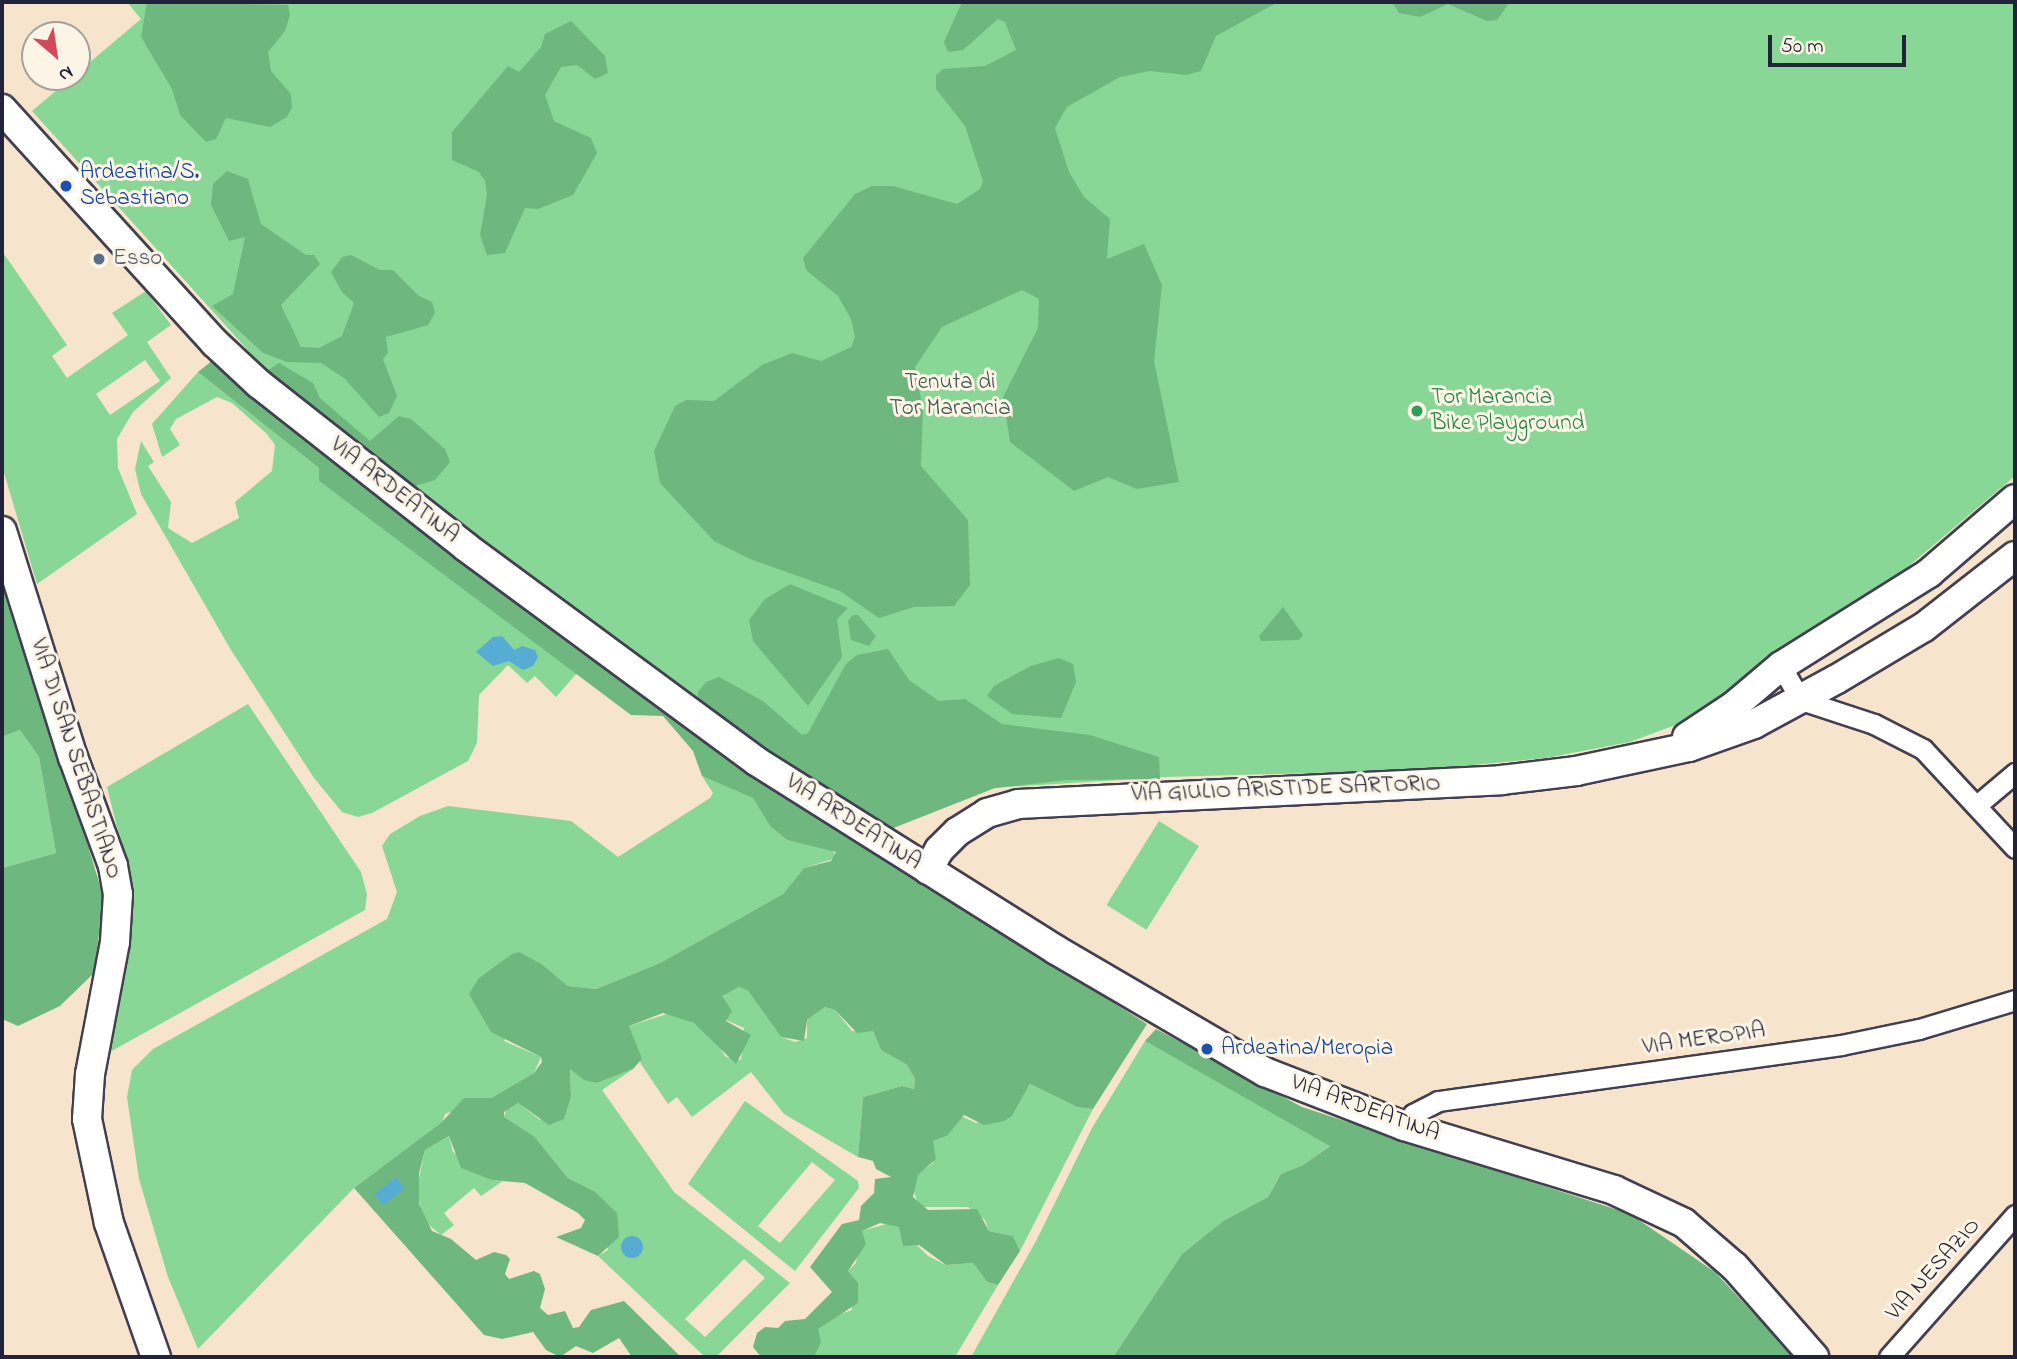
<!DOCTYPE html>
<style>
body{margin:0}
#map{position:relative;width:2017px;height:1359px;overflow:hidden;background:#f7e4cc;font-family:"Indie Flower",sans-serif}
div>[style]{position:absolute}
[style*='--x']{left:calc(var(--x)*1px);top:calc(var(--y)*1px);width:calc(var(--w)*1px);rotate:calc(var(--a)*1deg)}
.green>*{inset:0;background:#88d796;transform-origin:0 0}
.forest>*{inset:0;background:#6eb87f}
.water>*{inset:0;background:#56acd3;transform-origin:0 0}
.round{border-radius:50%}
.roads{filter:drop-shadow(2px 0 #423f51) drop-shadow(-2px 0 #423f51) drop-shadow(0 2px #423f51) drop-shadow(0 -2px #423f51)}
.street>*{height:19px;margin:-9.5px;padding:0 9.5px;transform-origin:9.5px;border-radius:9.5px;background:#fff}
.secondary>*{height:28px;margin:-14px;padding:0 14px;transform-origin:14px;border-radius:14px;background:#fff}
.dots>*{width:19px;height:19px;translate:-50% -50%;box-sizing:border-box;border:4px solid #fcf5e5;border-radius:50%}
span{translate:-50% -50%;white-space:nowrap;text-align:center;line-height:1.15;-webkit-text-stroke:6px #fcf5e5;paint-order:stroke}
.transit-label{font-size:23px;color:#164399}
.left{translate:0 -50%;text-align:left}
.service-label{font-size:23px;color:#4e5e75}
.park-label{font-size:23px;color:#415856}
.leisure-label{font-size:23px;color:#27864d}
.street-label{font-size:23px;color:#22223b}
.frame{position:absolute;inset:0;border:4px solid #22223b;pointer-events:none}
.north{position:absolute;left:21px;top:21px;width:70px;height:70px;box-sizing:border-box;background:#fcf5e5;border:2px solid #a5a1a1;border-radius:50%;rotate:151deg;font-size:19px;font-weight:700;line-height:28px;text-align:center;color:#22223b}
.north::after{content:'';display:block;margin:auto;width:24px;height:32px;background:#d1495b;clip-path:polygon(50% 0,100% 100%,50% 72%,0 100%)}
.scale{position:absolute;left:1768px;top:35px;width:138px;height:32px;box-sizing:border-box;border:4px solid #22223b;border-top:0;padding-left:9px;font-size:21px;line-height:24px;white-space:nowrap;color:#22223b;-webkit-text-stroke:5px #fcf5e5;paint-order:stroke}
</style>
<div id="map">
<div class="green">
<div style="clip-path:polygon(127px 2px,2015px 2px,2015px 476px,1896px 577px,1781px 647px,1726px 697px,1678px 724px,1630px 742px,1546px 758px,1421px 770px,1166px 777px,992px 788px,788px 768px,427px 502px,301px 403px,262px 366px,32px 111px,141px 19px)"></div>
<div style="clip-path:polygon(evenodd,4px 254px,67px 345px,52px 356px,67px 378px,128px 335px,112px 313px,146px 291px,171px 325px,147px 342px,171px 378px,133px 412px,117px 439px,118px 468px,137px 514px,37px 584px,2px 466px,4px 254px,145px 360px,160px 381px,110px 415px,96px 394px,145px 360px)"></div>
<div style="clip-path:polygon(198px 372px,319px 468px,319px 481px,578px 672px,556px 697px,535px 676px,527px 683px,508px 665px,479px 695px,477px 743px,468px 761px,372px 813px,358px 817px,342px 812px,314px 778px,231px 650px,141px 494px,135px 469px,141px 441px,154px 462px,148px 466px,171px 502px,168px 528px,192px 543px,239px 518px,235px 502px,272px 471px,275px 445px,267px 434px,232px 403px,217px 397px,176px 419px,170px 429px,180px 445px,162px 457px,152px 424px)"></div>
<div style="clip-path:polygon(248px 704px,361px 872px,367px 894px,365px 910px,110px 1052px,134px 896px,107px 787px)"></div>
<div style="clip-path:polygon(20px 730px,39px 757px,56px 853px,2px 868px,2px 737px)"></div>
<div style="clip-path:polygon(702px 776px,754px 798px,770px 826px,787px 840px,833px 850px,836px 858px,804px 868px,783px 894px,660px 963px,596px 989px,568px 986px,543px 965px,504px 1041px,541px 1057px,534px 1073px,491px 1098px,445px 1114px,442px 1123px,354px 1188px,198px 1349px,168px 1277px,139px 1179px,127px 1097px,132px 1070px,153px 1049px,387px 919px,397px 892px,382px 846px,390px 834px,420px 816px,448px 806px,571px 821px,618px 857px,710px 798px,713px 793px)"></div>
<div style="left:1159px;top:821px;width:47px;height:99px;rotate:32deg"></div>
<div style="clip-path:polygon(739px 987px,748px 991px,781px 1037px,795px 1042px,807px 1038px,807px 1020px,825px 1007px,835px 1010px,852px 1031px,873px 1031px,881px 1050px,907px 1065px,915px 1079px,914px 1089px,902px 1086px,863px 1097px,858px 1157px,784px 1114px,751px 1072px,692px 1117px,677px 1097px,668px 1104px,641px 1064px,629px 1026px,670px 1013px,694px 1023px,714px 1039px,726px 1057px,741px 1060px,744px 1028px,726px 1020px,722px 995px)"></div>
<div style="clip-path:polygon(1145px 1041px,1331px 1145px,1303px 1165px,1281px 1174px,1268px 1197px,1223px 1221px,1182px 1254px,1113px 1357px,971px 1357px,1036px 1241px,1092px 1128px)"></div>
<div style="clip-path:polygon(evenodd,570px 1069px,597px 1083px,633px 1069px,602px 1090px,674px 1192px,790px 1283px,716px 1357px,703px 1355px,598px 1256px,608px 1250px,594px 1191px,568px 1178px,534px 1136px,504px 1117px,506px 1110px,518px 1103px,540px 1120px,571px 1096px,570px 1069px,744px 1259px,765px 1278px,705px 1337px,685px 1319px,744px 1259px)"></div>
<div style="clip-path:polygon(1030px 1084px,1077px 1107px,1093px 1109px,1020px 1251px,1013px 1236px,989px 1231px,985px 1220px,968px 1207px,919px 1207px,912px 1186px,918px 1174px,933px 1163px,933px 1141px,947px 1136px,961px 1116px,976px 1123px,1012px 1116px)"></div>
<div style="clip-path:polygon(evenodd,745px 1101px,858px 1181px,859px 1188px,795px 1271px,688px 1184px,745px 1101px,812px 1162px,835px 1180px,780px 1243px,758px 1226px,812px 1162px)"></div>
<div style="clip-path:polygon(449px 1136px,453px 1152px,492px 1180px,503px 1181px,481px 1196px,474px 1188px,444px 1213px,454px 1225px,441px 1235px,422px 1219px,417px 1187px,425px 1150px)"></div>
<div style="clip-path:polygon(894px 1222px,928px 1256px,946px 1265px,973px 1263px,987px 1282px,998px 1285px,955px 1357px,814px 1357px,818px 1329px,832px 1317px,852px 1310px,848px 1271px,856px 1263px,861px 1231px)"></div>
</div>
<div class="forest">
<div style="clip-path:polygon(147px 2px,288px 5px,290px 15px,285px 31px,268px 52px,271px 71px,291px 94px,292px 107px,287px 117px,270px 127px,226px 118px,216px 139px,206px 142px,180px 115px,172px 89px,141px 37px)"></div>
<div style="clip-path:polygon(962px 2px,1278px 2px,1216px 36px,1201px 71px,1186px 75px,1150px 71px,1120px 77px,1067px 107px,1055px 128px,1069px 172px,1084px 197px,1110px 219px,1107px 259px,1144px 244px,1162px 285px,1154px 361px,1179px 482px,1137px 489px,1108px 477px,1074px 491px,1010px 442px,1003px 397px,1038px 328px,1039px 299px,1022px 290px,942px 327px,915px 367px,923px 410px,921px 466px,968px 520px,970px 585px,954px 606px,914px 607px,879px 618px,840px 591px,750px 559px,714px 541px,660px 483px,654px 451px,675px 406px,686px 400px,714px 401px,762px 365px,792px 353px,821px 361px,851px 347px,855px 337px,851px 319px,838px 296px,806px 270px,803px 258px,855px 194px,872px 186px,893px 186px,957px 204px,980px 189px,983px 181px,965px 126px,936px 89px,936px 75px,943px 69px,985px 66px,1016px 50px,1005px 22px,998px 19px,963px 50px,948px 52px,944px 42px)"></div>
<div style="clip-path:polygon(1392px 2px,1510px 2px,1497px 20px,1487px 21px,1448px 4px,1420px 17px,1399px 13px)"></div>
<div style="clip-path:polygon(571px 21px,605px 56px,608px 73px,595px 79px,577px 65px,561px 67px,545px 95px,554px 121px,591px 138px,597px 153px,573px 195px,538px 209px,525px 208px,505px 253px,487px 255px,480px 235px,487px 195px,485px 181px,479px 172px,452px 160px,452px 132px,508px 66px,519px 72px,541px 47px,545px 34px)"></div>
<div style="clip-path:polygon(227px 171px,248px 179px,261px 224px,306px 255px,314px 255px,320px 264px,281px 305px,301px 347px,319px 348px,342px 336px,354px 303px,342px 292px,331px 272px,342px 257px,351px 255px,380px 270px,393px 270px,419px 296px,432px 302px,435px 313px,428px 325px,386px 337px,388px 353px,383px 359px,397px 396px,389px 413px,379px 417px,344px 378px,321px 363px,287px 362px,263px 353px,212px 306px,233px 294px,245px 237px,229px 241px,211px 205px,213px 184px)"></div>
<div style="clip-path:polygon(213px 360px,864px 844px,1147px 1024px,1093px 1109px,1077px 1107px,1030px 1084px,1012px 1116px,1004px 1121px,984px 1125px,964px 1115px,947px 1136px,933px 1141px,936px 1159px,918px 1175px,913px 1197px,928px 1210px,977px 1209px,989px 1231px,1013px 1236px,1020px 1251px,998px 1285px,987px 1282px,973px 1263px,946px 1265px,919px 1245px,903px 1246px,899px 1227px,880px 1223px,862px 1231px,866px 1244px,848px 1271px,858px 1283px,858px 1303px,818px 1329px,821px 1342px,814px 1357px,761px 1357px,753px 1347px,757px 1333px,765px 1327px,778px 1328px,785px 1321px,805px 1319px,832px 1292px,810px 1267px,842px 1224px,859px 1220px,861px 1206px,874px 1193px,875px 1179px,891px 1177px,876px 1169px,873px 1161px,858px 1157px,863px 1097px,902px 1086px,914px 1089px,915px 1079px,907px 1065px,881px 1050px,873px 1031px,857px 1033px,835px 1010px,825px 1007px,807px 1020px,804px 1041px,781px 1037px,748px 991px,739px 987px,722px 996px,732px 1011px,726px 1021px,751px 1035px,736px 1064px,694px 1023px,663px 1013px,629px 1026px,642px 1059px,633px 1069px,597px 1083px,584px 1080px,570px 1069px,571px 1096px,564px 1119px,549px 1125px,518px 1103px,504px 1112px,504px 1117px,534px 1136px,568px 1178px,594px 1191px,617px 1213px,619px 1237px,598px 1256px,556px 1237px,581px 1228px,585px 1220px,578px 1213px,525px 1183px,492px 1180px,461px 1168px,449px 1136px,425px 1150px,419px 1173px,419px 1204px,432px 1231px,451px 1239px,476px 1260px,494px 1252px,506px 1255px,510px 1259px,505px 1274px,509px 1279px,534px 1271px,540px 1274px,545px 1289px,540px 1308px,548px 1315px,565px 1311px,573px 1328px,579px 1327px,591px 1310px,624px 1301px,681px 1357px,632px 1357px,619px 1338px,593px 1353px,576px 1346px,560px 1357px,546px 1350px,533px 1332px,502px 1339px,484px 1335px,354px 1188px,441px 1123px,464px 1098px,491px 1098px,534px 1073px,542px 1062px,541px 1057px,491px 1032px,469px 994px,479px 978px,512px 954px,519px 952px,543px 965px,568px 986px,596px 989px,660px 963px,783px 894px,804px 868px,831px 861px,836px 852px,787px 840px,770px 826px,753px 798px,702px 776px,693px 751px,663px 716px,631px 715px,319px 481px,319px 468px,198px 372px)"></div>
<div style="clip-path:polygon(279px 363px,313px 383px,320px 398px,370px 441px,399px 416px,411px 419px,445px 449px,450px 462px,435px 480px,412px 487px,267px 371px)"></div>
<div style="clip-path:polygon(2px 555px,103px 896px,95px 972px,60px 1006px,18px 1026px,2px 1019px,2px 868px,56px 853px,39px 757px,20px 730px,2px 737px)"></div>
<div style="clip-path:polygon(790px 584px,848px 608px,837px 619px,842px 657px,808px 706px,753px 641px,749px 620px,765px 599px)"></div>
<div style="clip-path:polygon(1283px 607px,1303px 635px,1299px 640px,1261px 641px,1259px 636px)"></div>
<div style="clip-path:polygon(853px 615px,858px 615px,876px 636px,869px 646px,851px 640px,848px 621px)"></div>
<div style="clip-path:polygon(888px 649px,909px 680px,939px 701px,965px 699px,1002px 724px,1090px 735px,1159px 757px,1160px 779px,1067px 780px,995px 788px,891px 829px,788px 768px,698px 704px,698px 692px,706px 682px,719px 677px,763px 701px,802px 735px,808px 733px,846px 664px,857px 655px)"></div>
<div style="clip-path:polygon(1059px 658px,1073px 664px,1076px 682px,1061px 718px,1012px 714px,987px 696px,994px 686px,1031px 666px)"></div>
<div style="clip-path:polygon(1156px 1029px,1302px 1107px,1630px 1214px,1715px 1272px,1794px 1357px,1113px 1357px,1182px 1254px,1223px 1221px,1268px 1197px,1281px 1174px,1303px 1165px,1330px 1146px,1145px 1041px)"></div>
</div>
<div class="water">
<div style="clip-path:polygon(502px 636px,514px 650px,522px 646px,535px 650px,538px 657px,533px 666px,523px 670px,509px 661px,493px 666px,476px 652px,493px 637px)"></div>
<div style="left:396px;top:1177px;width:14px;height:28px;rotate:51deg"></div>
<div class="round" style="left:621px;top:1236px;width:22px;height:22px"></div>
</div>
<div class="roads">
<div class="street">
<div style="--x:1781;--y:666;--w:39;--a:60"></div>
<div style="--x:1801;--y:700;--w:77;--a:18.2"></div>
<div style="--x:1874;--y:724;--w:55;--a:27"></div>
<div style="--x:1923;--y:749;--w:135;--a:47.1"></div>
<div style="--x:1977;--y:805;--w:50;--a:-40.1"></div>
<div style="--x:1404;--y:1126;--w:15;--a:-53"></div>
<div style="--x:1413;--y:1114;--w:28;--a:-27"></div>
<div style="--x:1438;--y:1101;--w:407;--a:-7.9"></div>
<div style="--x:1841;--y:1045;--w:80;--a:-11.6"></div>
<div style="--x:1919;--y:1029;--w:100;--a:-16.8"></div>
<div style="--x:1889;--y:1357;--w:190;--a:-48.4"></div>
</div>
<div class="secondary">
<div style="--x:2;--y:109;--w:316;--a:47.7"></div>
<div style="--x:215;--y:343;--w:60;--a:43"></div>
<div style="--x:259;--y:384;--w:263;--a:38.2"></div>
<div style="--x:466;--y:547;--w:360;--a:36.4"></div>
<div style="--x:756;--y:761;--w:355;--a:32.2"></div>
<div style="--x:1056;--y:950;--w:242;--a:30.3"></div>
<div style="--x:1265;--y:1072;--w:149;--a:21.2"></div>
<div style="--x:1404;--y:1126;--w:220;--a:16.9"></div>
<div style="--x:1614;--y:1190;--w:77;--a:25.2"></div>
<div style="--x:1684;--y:1223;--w:67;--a:40.8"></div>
<div style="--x:1735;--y:1267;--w:120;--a:48.7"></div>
<div style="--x:2;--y:531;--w:237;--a:72.6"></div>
<div style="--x:73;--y:757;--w:116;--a:69.8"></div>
<div style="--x:113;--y:866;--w:28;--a:80"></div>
<div style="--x:118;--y:894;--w:48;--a:93.6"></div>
<div style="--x:115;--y:942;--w:134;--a:100.7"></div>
<div style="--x:90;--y:1074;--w:45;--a:93.8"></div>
<div style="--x:87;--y:1119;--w:106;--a:78.1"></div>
<div style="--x:109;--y:1223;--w:142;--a:70.7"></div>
<div style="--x:1687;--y:737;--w:58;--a:-33.7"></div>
<div style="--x:1735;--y:705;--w:60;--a:-40.3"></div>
<div style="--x:1781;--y:666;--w:175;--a:-32.1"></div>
<div style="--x:1929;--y:573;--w:113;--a:-40.7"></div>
<div style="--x:928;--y:870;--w:23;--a:-61"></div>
<div style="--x:939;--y:850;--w:25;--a:-45"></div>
<div style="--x:957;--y:832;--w:36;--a:-32"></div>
<div style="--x:987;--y:813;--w:32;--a:-16"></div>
<div style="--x:1018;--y:804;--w:484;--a:-2.8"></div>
<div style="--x:1501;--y:780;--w:76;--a:-6.8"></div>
<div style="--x:1576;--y:771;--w:116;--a:-12"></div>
<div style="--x:1689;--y:747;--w:69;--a:-19.5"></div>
<div style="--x:1754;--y:724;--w:94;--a:-28.5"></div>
<div style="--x:1837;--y:679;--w:101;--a:-30.9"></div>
<div style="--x:1924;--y:627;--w:115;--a:-38"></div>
</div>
</div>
<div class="dots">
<div style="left:66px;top:186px;background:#1a4fb4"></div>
<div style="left:99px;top:259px;background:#5c6f8a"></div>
<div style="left:1417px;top:411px;background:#2e9e5b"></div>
<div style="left:1207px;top:1049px;background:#1a4fb4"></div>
</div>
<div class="transit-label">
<span class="left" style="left:80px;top:186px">Ardeatina/S.<br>Sebastiano</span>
<span class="left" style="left:1221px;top:1049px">Ardeatina/Meropia</span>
</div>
<div class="service-label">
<span class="left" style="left:113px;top:259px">Esso</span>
</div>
<div class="park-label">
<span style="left:950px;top:396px">Tenuta di<br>Tor Marancia</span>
</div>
<div class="leisure-label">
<span class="left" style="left:1431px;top:411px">Tor Marancia<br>Bike Playground</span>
</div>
<div class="street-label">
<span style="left:394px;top:491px;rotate:38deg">VIA ARDEATINA</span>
<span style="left:75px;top:759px;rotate:72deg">VIA DI SAN SEBASTIANO</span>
<span style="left:1286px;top:790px;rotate:-2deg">VIA GIULIO ARISTIDE SARTORIO</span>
<span style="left:853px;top:823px;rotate:33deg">VIA ARDEATINA</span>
<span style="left:1704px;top:1040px;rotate:-8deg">VIA MEROPIA</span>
<span style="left:1365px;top:1109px;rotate:20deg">VIA ARDEATINA</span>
<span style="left:1934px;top:1270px;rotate:-48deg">VIA NESAZIO</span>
</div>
<div class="frame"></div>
<div class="north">N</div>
<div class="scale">50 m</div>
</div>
